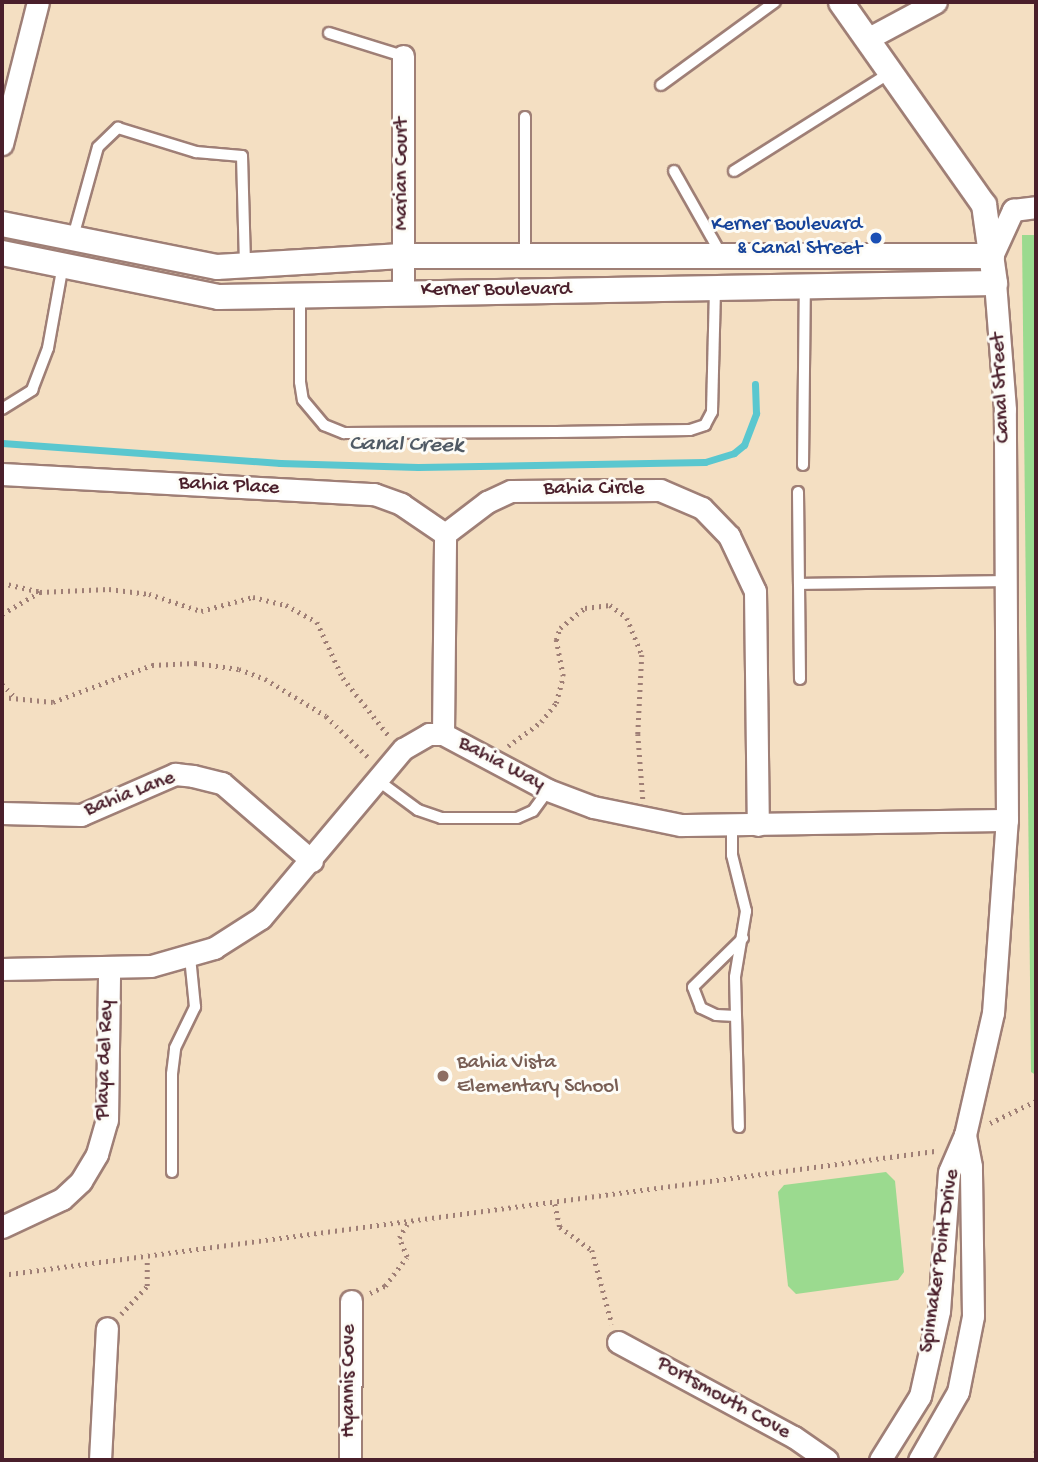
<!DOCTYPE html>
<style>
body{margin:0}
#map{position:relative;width:1038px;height:1462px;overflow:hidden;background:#f4dfc2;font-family:"Gochi Hand",sans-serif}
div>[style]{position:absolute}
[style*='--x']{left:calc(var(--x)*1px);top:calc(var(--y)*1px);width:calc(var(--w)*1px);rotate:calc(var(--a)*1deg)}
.green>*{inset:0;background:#9bda8f}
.stream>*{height:7px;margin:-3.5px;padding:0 3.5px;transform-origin:3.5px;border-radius:3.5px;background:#5ac7cf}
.path>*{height:4.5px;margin-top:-2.25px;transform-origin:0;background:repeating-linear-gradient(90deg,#9f7f76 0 2px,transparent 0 7px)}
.roads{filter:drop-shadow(2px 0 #9f7f76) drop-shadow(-2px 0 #9f7f76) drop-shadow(0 2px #9f7f76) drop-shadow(0 -2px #9f7f76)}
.service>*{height:10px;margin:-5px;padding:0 5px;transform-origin:5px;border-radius:5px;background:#fff}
.minor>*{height:21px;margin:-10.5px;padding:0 10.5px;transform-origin:10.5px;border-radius:10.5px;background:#fff}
.tertiary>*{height:24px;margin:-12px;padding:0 12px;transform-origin:12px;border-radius:12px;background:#fff}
.dots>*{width:19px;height:19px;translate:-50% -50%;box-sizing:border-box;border:4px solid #fdfcf7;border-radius:50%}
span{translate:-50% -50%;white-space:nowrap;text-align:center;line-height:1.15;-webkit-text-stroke:6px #fdfcf7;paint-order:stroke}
.street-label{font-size:21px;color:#4a1f2b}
.transit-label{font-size:21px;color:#164399}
.right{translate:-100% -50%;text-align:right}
.education-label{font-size:21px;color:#785e54}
.left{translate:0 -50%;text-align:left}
.water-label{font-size:23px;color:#505a64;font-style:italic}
.frame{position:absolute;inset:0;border:4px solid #4a1f2b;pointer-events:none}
</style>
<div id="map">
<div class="green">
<div style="clip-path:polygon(1022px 235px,1036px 235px,1036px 1075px,1031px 1072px)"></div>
<div style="clip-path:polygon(886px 1172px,895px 1181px,904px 1272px,898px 1280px,796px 1294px,788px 1286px,778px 1192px,784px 1185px)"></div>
</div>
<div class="stream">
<div style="--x:2;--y:443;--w:279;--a:4.1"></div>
<div style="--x:280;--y:463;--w:138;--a:1.7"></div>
<div style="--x:418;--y:467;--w:287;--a:-1"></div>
<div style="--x:705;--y:462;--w:30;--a:-17"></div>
<div style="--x:734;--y:453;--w:13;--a:-39"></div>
<div style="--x:744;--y:445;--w:34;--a:-69"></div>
<div style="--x:756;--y:413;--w:29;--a:-92"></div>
</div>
<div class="path">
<div style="--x:2;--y:583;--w:39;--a:13"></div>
<div style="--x:40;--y:592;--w:69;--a:-2.5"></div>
<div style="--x:109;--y:589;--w:40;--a:7.1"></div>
<div style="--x:149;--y:594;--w:55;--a:18.1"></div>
<div style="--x:201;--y:611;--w:54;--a:-15.1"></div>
<div style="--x:253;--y:597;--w:34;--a:14"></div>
<div style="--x:286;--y:605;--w:35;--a:29"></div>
<div style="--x:317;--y:622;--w:62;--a:65.1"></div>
<div style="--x:343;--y:678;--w:74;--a:51.6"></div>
<div style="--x:2;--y:614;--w:44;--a:-30.1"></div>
<div style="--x:2;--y:684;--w:20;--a:45"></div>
<div style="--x:2;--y:697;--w:51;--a:5.6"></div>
<div style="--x:53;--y:702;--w:106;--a:-20.5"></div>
<div style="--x:152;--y:665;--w:43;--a:-2.7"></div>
<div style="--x:195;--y:663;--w:44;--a:7.8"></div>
<div style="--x:239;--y:669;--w:28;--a:21"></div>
<div style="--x:265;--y:679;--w:71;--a:31.2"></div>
<div style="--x:326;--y:716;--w:60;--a:44.3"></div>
<div style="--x:508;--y:746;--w:41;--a:-36"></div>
<div style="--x:541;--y:722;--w:24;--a:-52"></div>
<div style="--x:556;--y:703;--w:28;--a:-75"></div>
<div style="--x:563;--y:676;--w:37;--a:-101"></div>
<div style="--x:556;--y:640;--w:13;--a:-72"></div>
<div style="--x:560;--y:628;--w:32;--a:-39"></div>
<div style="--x:585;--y:608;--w:25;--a:-7"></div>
<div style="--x:610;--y:605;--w:21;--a:37"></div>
<div style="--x:627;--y:618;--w:40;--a:68"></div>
<div style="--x:642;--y:655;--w:79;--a:92.9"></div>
<div style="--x:638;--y:734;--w:65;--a:85.6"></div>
<div style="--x:990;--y:1123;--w:51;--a:-25.6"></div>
<div style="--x:555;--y:1204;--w:24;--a:78"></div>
<div style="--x:560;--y:1227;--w:39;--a:36"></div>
<div style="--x:592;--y:1250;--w:77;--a:74.9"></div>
<div style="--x:2;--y:1275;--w:941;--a:-7.57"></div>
<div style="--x:370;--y:1293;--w:17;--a:-25"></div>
<div style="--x:385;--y:1286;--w:36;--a:-53"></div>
<div style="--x:407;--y:1257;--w:21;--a:-113"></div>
<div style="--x:399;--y:1238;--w:16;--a:-60"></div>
<div style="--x:121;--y:1314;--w:38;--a:-47"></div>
<div style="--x:147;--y:1286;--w:27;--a:-90"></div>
<div style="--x:1036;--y:1460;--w:12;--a:-90"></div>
</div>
<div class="roads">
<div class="service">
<div style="--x:329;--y:33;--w:77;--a:17.3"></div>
<div style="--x:661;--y:85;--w:141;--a:-36.1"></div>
<div style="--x:674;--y:171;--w:98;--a:60.5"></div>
<div style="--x:734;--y:171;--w:186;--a:-32.2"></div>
<div style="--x:73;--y:237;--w:93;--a:-74.5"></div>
<div style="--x:98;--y:147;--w:28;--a:-44"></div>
<div style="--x:118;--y:128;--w:82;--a:17.1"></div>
<div style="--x:196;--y:152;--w:46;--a:5"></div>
<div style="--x:242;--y:156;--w:109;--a:88.4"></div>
<div style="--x:525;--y:256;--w:139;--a:-90"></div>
<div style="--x:300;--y:296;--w:86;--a:90"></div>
<div style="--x:300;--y:382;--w:18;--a:81"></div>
<div style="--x:303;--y:400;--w:33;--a:50"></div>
<div style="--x:324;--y:425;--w:22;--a:22"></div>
<div style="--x:344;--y:433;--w:212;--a:-0.3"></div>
<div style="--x:556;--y:432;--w:134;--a:-0.9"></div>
<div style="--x:690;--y:430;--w:16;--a:-18"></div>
<div style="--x:705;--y:425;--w:15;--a:-62"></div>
<div style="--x:712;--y:412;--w:122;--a:-88.6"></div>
<div style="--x:2;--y:409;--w:36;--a:-32"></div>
<div style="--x:32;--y:390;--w:45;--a:-69.1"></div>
<div style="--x:48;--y:348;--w:84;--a:-79.8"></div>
<div style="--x:803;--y:465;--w:179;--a:-89.4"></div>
<div style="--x:798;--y:492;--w:92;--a:89.4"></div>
<div style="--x:800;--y:679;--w:95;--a:-90.6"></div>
<div style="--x:799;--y:584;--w:206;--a:-0.8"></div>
<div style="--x:376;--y:779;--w:52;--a:36.4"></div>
<div style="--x:418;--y:810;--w:24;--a:19"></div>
<div style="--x:441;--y:818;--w:76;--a:0"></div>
<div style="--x:517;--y:818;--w:17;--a:-24"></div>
<div style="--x:533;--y:811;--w:26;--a:-54"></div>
<div style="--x:732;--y:825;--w:30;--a:90"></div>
<div style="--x:732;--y:855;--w:58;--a:76"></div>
<div style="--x:746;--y:911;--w:67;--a:99.5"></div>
<div style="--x:735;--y:977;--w:150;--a:88.5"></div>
<div style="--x:736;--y:1016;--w:20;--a:-177"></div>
<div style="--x:716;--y:1015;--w:17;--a:-155"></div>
<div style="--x:701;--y:1008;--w:22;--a:-111"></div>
<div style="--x:693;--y:987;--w:70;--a:-44.4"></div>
<div style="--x:172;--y:1172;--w:98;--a:-90"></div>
<div style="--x:172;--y:1074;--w:26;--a:-83"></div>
<div style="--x:175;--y:1048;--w:46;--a:-64"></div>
<div style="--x:195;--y:1007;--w:50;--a:-95.7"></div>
</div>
<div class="minor">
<div style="--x:867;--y:39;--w:78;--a:-28.2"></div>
<div style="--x:2;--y:144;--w:146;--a:-75.8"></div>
<div style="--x:992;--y:256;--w:51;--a:-65.5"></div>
<div style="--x:1013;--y:210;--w:23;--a:-7"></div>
<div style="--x:403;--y:292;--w:236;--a:-90"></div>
<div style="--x:2;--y:474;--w:373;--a:3.1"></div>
<div style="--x:374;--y:494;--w:29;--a:20"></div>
<div style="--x:401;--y:504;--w:53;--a:34.3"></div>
<div style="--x:443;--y:734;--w:200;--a:-89.4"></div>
<div style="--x:445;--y:534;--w:53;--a:-37.3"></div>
<div style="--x:487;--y:502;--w:26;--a:-25"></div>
<div style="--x:511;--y:491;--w:149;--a:-0.4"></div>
<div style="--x:660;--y:490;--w:46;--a:23.2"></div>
<div style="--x:702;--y:508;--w:39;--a:46"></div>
<div style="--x:729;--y:536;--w:61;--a:64.7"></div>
<div style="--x:755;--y:591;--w:234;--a:89.3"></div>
<div style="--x:2;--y:813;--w:79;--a:1.5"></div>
<div style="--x:81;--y:815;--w:103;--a:-23.6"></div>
<div style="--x:175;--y:774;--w:18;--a:6"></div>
<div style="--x:193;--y:776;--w:30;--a:14"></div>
<div style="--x:222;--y:783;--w:119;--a:40.9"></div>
<div style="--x:2;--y:969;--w:149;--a:-1.2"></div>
<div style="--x:151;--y:966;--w:66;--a:-15.9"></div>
<div style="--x:214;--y:948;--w:56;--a:-32.6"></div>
<div style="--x:261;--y:918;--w:221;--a:-50"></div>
<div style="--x:403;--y:749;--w:30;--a:-30"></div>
<div style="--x:429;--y:734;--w:14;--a:0"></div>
<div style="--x:443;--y:734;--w:119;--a:28.1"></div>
<div style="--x:548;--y:790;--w:48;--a:20.7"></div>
<div style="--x:593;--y:807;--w:90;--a:11.6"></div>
<div style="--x:681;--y:825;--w:326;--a:-0.9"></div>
<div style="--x:2;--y:1227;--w:66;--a:-25"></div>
<div style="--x:62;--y:1199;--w:26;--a:-43"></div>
<div style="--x:81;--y:1181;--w:31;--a:-59"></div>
<div style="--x:97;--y:1154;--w:35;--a:-74"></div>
<div style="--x:107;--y:1120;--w:152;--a:-89.2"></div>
<div style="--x:618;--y:1342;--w:200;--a:28.4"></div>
<div style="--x:794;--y:1437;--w:40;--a:34.9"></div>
<div style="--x:100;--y:1460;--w:132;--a:-87"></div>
<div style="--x:350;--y:1460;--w:159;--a:-89.6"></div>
<div style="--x:880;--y:1460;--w:75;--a:-58"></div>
<div style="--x:920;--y:1396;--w:87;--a:-77.4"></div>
<div style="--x:939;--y:1311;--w:139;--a:-85.9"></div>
<div style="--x:949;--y:1172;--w:40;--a:-66.6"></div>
<div style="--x:965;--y:1135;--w:125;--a:-77.1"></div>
<div style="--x:993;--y:1013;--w:194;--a:-85.9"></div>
<div style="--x:1007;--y:820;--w:411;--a:-90.3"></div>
<div style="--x:1005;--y:409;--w:126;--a:-94.5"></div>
<div style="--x:919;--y:1460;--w:78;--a:-60.2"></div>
<div style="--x:958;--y:1392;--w:77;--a:-78.8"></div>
<div style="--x:973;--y:1316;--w:150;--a:-90.8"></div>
<div style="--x:971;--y:1166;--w:32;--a:-101"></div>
</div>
<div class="tertiary">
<div style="--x:2;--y:224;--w:219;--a:11.3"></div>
<div style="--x:217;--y:267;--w:185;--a:-3.4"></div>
<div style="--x:402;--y:256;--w:590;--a:0"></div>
<div style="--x:2;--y:253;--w:221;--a:11.5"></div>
<div style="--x:219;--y:297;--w:776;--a:-1.03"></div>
<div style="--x:995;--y:283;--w:79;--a:-98"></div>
<div style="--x:984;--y:205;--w:248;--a:-125.2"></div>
</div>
</div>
<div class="dots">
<div style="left:876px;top:238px;background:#1a4fb4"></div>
<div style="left:443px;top:1076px;background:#8d6e63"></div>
</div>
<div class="street-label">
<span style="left:403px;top:174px;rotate:-90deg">Marian Court</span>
<span style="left:496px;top:291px">Kerner Boulevard</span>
<span style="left:1002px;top:388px;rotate:-93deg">Canal Street</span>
<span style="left:229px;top:487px;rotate:3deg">Bahia Place</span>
<span style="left:594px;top:490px">Bahia Circle</span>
<span style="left:501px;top:765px;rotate:28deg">Bahia Way</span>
<span style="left:130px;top:795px;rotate:-21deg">Bahia Lane</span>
<span style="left:106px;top:1060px;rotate:-88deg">Playa del Rey</span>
<span style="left:941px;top:1261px;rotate:-82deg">Spinnaker Point Drive</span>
<span style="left:350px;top:1381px;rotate:-90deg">Hyannis Cove</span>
<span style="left:723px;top:1399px;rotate:29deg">Portsmouth Cove</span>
</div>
<div class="transit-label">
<span class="right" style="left:862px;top:238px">Kerner Boulevard<br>&amp; Canal Street</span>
</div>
<div class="education-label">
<span class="left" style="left:457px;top:1076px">Bahia Vista<br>Elementary School</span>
</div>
<div class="water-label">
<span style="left:406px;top:446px;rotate:1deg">Canal Creek</span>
</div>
<div class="frame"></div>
</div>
